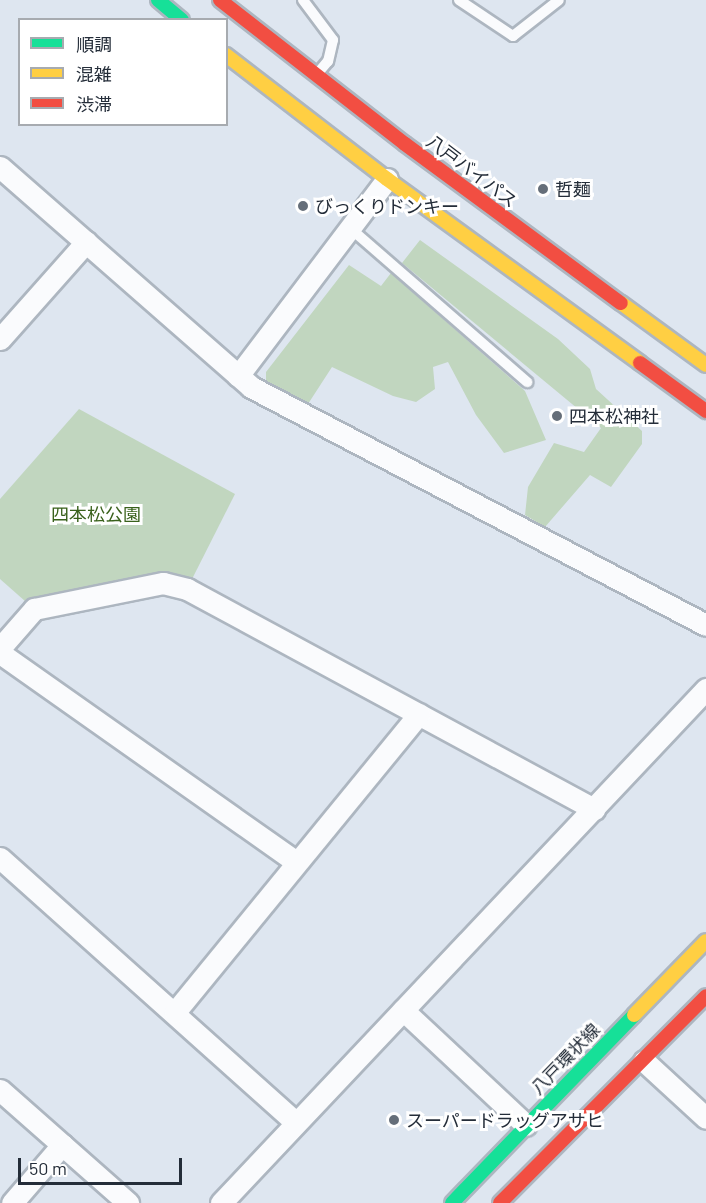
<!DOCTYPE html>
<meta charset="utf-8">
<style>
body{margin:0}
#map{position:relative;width:706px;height:1203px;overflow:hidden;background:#dee6f0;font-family:Barlow,"Noto Sans JP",sans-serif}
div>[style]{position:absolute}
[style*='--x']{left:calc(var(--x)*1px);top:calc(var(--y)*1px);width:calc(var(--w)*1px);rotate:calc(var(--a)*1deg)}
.green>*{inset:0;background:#c1d6bf}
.roads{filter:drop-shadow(2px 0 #adb6c0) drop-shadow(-2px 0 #adb6c0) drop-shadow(0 2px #adb6c0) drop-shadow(0 -2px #adb6c0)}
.lane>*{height:10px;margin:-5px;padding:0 5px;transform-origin:5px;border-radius:5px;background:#fafbfd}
.street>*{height:21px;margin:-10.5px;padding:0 10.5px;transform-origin:10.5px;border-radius:10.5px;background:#fafbfd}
.fast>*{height:14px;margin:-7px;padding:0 7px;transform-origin:7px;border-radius:7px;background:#16e098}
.slow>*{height:14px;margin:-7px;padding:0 7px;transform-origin:7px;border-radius:7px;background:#ffcf43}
.jam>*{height:14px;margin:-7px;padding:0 7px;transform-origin:7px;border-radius:7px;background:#f24e42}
.dots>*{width:16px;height:16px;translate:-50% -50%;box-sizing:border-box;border:3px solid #fff;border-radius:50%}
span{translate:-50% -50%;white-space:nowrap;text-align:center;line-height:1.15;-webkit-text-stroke:6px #fff;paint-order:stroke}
.street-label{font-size:18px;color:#242d39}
.poi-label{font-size:18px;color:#242d39}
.left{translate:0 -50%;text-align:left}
.park-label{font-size:18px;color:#39611b}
.legend{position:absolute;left:18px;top:18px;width:210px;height:108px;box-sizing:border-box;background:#fff;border:2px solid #a7abb0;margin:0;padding:8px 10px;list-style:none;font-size:18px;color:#242d39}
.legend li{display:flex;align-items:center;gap:12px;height:30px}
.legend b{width:30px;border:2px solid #a7abb0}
.scale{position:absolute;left:18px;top:1158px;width:164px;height:27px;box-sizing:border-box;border:3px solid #242d39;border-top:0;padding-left:8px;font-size:18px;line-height:21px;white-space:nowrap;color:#242d39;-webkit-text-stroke:4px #fff;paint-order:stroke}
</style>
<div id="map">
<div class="green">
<div style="clip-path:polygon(420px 240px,558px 339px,590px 369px,596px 389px,642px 431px,642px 444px,611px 487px,590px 475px,545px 527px,525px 515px,528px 487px,554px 443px,584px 452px,601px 428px,402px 263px)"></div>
<div style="clip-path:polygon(349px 265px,381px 286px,391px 273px,525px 391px,546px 440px,504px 453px,476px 415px,448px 362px,433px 367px,435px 389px,416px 402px,393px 396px,332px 367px,308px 404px,266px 382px,266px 372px)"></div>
<div style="clip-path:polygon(79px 409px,235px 494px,187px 589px,34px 609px,0 579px,0 499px)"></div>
</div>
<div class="roads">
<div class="lane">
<div style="--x:303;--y:0;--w:50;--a:53.1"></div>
<div style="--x:333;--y:40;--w:22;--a:103"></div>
<div style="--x:328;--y:61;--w:16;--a:130"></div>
<div style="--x:459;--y:0;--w:65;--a:33.7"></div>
<div style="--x:513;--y:36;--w:58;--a:-38"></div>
<div style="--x:350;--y:228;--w:235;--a:41"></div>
</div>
<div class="street">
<div style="--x:0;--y:167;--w:334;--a:41.2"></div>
<div style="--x:251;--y:387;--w:513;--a:27.61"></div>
<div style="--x:0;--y:339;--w:130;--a:-48.4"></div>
<div style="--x:238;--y:376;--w:247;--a:-52.9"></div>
<div style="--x:0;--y:648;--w:52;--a:-48.9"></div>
<div style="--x:34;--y:609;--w:132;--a:-11.4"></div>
<div style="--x:163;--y:583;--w:25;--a:14"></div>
<div style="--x:187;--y:589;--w:463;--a:28.4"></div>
<div style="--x:0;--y:653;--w:362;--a:35.2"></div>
<div style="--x:0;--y:858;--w:397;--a:41.8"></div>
<div style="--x:403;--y:1010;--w:168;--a:43.1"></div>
<div style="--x:175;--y:1012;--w:385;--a:-50.7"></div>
<div style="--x:644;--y:1061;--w:84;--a:42.6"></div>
<div style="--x:0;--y:1090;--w:171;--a:41.4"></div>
<div style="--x:12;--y:1203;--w:77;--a:-49.2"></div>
<div style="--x:221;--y:1203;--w:707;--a:-46.66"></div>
</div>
<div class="fast">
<div style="--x:158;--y:0;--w:31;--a:40"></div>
<div style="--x:452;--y:1203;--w:262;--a:-45.9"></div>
</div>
<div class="slow">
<div style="--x:226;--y:55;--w:203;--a:37.6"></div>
<div style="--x:387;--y:179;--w:313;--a:36"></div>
<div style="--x:621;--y:303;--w:105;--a:36.1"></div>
<div style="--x:634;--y:1015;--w:103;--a:-45.8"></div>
</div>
<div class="jam">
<div style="--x:220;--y:0;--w:234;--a:37.9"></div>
<div style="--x:405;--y:144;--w:268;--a:36.4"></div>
<div style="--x:640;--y:363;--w:82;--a:36"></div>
<div style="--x:500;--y:1203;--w:292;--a:-45.1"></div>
</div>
</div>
<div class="dots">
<div style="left:543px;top:189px;background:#656e79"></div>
<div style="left:303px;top:206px;background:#656e79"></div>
<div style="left:557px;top:416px;background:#656e79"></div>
<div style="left:394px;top:1120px;background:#656e79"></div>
</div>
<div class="street-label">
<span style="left:472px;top:171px;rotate:37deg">八戸バイパス</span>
<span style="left:565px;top:1059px;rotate:-46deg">八戸環状線</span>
</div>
<div class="poi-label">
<span class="left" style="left:555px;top:189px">哲麺</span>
<span class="left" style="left:315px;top:206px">びっくりドンキー</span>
<span class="left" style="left:569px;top:416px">四本松神社</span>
<span class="left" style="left:406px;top:1120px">スーパードラッグアサヒ</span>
</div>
<div class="park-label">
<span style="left:96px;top:514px">四本松公園</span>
</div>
<ul class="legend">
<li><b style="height:8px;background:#16e098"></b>順調</li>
<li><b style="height:8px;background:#ffcf43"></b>混雑</li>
<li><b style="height:8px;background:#f24e42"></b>渋滞</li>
</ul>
<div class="scale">50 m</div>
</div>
